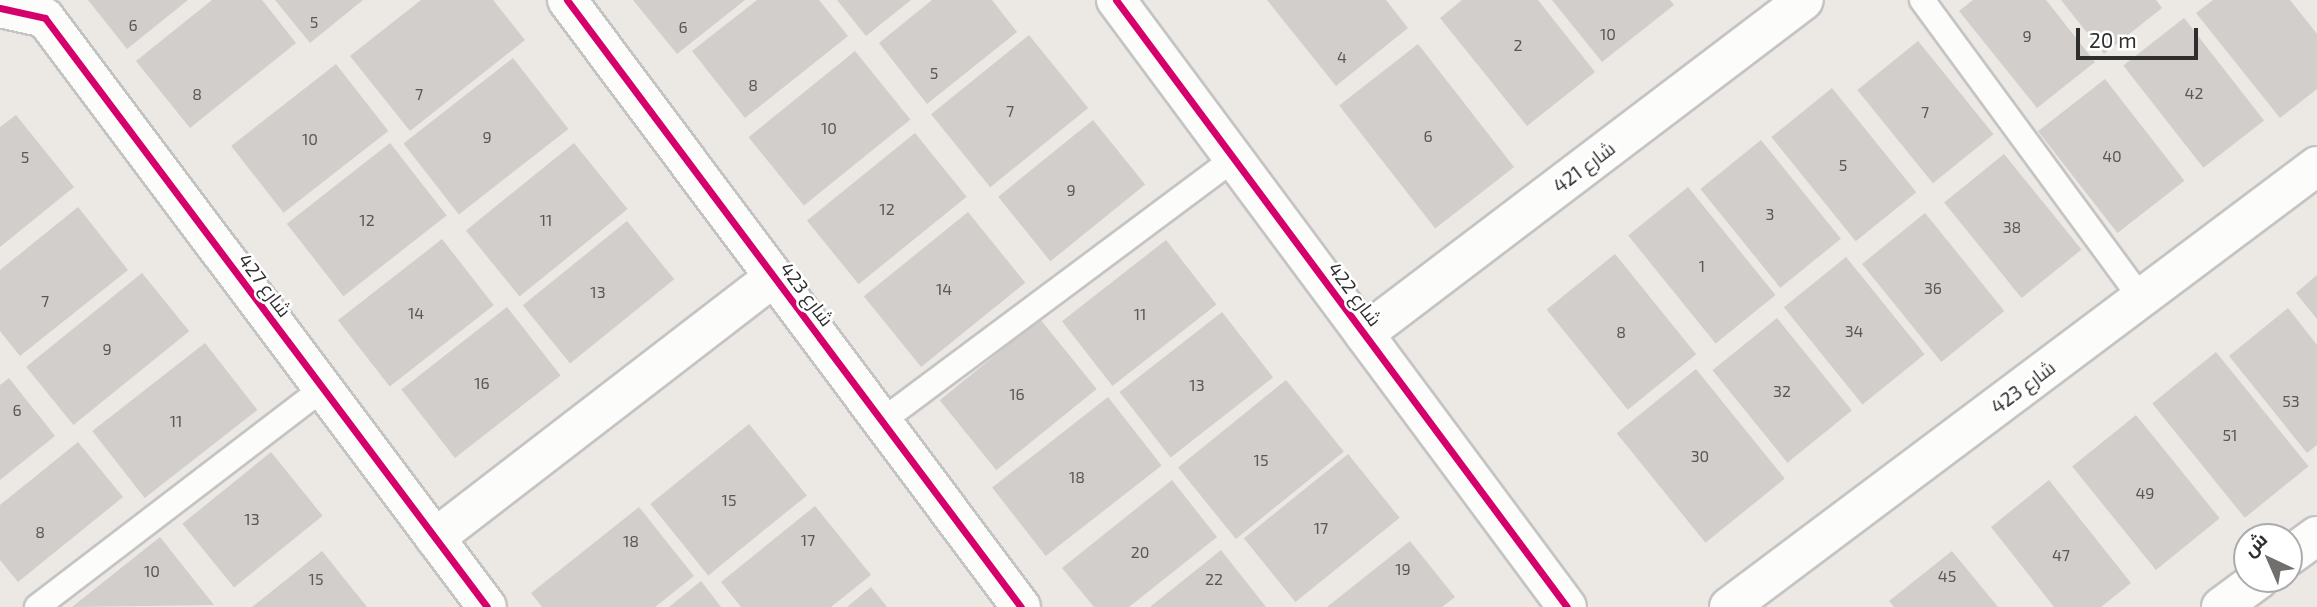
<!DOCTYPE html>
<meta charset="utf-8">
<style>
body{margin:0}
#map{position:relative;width:2317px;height:607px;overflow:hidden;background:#ece8e4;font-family:"Exo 2",Cairo,sans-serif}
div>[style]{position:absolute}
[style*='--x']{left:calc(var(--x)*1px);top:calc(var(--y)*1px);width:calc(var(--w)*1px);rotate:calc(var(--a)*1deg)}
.building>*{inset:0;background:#d1cecb;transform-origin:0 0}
.roads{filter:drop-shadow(2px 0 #c5c4c5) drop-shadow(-2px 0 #c5c4c5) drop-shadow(0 2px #c5c4c5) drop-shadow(0 -2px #c5c4c5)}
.service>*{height:24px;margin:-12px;padding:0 12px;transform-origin:12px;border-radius:12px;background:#fcfcfb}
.minor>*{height:38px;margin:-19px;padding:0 19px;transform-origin:19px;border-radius:19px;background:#fcfcfb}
.tertiary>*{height:38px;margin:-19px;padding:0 19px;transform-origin:19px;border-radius:19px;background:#fcfcfb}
.cycleway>*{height:7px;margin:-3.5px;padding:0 3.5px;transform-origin:3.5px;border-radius:3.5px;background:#d6006c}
span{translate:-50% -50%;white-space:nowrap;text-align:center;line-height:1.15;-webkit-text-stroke:5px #fff;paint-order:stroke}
.number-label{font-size:16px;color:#585857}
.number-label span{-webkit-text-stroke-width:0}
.street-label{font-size:19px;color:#2e2e2e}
.north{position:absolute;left:2233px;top:523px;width:70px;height:70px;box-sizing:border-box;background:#fff;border:2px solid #ababab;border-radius:50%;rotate:316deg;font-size:19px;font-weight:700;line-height:28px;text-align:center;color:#2e2e2e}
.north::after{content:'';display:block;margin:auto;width:24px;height:32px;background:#706f6e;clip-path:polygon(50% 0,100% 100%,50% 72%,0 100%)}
.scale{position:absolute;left:2076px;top:28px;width:122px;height:32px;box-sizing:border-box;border:4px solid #2e2e2e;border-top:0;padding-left:9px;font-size:21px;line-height:24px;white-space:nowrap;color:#2e2e2e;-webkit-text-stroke:5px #fff;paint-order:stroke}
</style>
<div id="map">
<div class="building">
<div style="clip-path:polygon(88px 0,188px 0,127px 49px)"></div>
<div style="clip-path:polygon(212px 0,262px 0,296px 43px,190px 128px,136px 61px)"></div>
<div style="clip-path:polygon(275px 0,363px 0,310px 43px)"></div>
<div style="clip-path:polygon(421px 0,493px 0,525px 40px,410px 131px,350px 56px)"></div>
<div style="clip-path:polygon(633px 0,745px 0,677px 54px)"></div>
<div style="clip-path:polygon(757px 0,819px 0,848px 36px,745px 118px,692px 51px)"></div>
<div style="clip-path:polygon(837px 0,911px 0,866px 36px)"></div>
<div style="clip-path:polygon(932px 0,992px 0,1017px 32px,927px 104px,879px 43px)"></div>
<div style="clip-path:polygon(1267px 0,1386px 0,1408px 28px,1336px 86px)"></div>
<div style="clip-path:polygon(1462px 0,1538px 0,1595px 72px,1527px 126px,1440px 18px)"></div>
<div style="clip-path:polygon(1552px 0,1670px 0,1674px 5px,1602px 62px)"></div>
<div style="clip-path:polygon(1973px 0,2046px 0,2095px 62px,2037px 108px,1959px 11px)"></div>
<div style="clip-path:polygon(2061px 0,2156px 0,2162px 8px,2104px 54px)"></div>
<div style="clip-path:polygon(2213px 0,2290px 0,2317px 34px,2317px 89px,2280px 118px,2196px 13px)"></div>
<div style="left:2184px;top:18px;width:130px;height:77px;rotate:52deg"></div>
<div style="left:1029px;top:35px;width:94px;height:126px;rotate:51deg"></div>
<div style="left:1918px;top:41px;width:120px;height:78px;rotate:51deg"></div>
<div style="left:1418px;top:44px;width:156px;height:100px;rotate:52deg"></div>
<div style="left:855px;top:51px;width:88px;height:137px;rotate:51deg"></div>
<div style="left:513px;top:58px;width:90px;height:139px;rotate:52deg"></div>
<div style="left:336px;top:64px;width:85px;height:133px;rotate:52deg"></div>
<div style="left:2105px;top:79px;width:129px;height:85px;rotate:52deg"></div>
<div style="left:1832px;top:88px;width:134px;height:78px;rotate:51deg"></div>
<div style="clip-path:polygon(16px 115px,74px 187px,0 247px,0 127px)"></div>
<div style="left:1093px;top:120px;width:83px;height:122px;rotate:51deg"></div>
<div style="left:915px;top:133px;width:82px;height:139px;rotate:51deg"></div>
<div style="left:1761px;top:140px;width:127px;height:78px;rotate:51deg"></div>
<div style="left:390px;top:143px;width:92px;height:131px;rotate:52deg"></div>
<div style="left:574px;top:143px;width:85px;height:139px;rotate:51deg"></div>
<div style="left:2004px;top:154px;width:123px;height:77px;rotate:51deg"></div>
<div style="left:1688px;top:187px;width:139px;height:77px;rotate:51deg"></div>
<div style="clip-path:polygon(78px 207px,128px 270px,20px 356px,0 331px,0 270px)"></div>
<div style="left:968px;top:212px;width:91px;height:134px;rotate:51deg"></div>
<div style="left:1925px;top:213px;width:126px;height:81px;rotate:51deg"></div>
<div style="left:627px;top:221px;width:75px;height:134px;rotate:51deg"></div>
<div style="left:442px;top:239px;width:84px;height:132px;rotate:52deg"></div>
<div style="left:1166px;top:240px;width:82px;height:132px;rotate:52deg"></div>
<div style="left:1615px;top:254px;width:129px;height:88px;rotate:51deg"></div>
<div style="left:1846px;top:257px;width:125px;height:80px;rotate:51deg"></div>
<div style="left:142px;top:273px;width:75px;height:149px;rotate:51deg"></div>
<div style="clip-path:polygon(2317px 275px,2317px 319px,2296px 293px)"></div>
<div style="left:507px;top:307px;width:87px;height:134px;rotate:52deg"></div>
<div style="clip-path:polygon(2288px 308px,2317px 345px,2317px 445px,2307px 453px,2229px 356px)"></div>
<div style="left:1222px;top:312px;width:83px;height:130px;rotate:52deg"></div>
<div style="left:1777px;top:318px;width:119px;height:83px;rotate:51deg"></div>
<div style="left:1040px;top:319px;width:90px;height:129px;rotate:51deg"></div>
<div style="left:205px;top:343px;width:85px;height:143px;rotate:52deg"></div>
<div style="left:2216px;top:352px;width:147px;height:82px;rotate:51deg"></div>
<div style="left:1696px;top:369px;width:141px;height:102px;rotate:51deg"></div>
<div style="clip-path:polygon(9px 378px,55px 436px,0 480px,0 385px)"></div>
<div style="left:1286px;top:380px;width:92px;height:139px;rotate:51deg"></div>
<div style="left:1108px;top:397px;width:87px;height:147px;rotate:52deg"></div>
<div style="left:2136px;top:415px;width:133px;height:82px;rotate:51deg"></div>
<div style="left:749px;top:424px;width:92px;height:127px;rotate:51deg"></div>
<div style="clip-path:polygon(78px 442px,123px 497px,18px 582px,0 560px,0 505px)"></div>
<div style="left:271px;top:452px;width:82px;height:114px;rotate:51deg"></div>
<div style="left:1348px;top:454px;width:82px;height:134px;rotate:51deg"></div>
<div style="clip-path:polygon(1172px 480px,1217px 537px,1129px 607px,1094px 607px,1062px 568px)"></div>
<div style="clip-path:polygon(2049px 480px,2131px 583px,2101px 607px,2054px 607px,1991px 527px)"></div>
<div style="clip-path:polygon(815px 506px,871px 575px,831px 607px,741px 607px,721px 582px)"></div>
<div style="clip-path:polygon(639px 507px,694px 576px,655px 607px,542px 607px,531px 593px)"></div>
<div style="clip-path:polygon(160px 537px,214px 605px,72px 607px)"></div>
<div style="clip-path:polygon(1410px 541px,1455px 597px,1442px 607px,1327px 607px)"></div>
<div style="clip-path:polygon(1221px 550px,1266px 607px,1150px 607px)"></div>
<div style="clip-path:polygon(322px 551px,367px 607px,252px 607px)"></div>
<div style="clip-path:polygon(1952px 551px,1998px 607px,1894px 607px,1889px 601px)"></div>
<div style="clip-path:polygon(701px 581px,721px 607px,669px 607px)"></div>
<div style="clip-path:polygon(871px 587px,887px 607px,847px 607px)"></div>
</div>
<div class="roads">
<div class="service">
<div style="--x:1922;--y:0;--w:370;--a:53.7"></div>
<div style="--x:882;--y:421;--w:439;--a:-36.7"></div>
<div style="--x:37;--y:607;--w:360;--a:-37.4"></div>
</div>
<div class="minor">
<div style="--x:567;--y:0;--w:758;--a:53.21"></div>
<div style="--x:1116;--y:0;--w:756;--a:53.39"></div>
<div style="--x:0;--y:8;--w:46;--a:12.5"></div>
<div style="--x:45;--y:18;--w:736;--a:53.11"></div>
<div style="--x:1364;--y:334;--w:552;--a:-37.2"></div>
<div style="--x:435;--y:538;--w:428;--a:-37.6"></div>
<div style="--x:1729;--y:607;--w:735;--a:-36.87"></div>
</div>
<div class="tertiary">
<div style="--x:2289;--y:556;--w:34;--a:-36"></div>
<div style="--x:2221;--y:607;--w:47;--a:-36.4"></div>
</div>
</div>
<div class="cycleway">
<div style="--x:567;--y:0;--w:758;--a:53.21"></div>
<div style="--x:1116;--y:0;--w:756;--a:53.39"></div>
<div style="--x:0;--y:8;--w:46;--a:12.5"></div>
<div style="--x:45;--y:18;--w:736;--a:53.11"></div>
</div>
<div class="number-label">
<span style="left:314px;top:22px">5</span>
<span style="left:133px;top:25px">6</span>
<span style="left:683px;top:27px">6</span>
<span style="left:1608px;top:34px">10</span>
<span style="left:2027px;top:36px">9</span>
<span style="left:1518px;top:45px">2</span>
<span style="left:1342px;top:57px">4</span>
<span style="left:934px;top:73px">5</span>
<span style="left:753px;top:85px">8</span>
<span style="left:2194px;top:93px">42</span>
<span style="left:197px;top:94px">8</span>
<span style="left:419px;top:94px">7</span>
<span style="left:1010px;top:111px">7</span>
<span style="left:1925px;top:112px">7</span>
<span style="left:829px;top:128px">10</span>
<span style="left:1428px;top:136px">6</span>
<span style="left:487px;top:137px">9</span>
<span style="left:310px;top:139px">10</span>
<span style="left:2112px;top:156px">40</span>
<span style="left:25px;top:157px">5</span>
<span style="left:1843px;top:165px">5</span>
<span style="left:1071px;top:190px">9</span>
<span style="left:887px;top:209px">12</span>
<span style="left:1770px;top:214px">3</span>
<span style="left:367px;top:220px">12</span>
<span style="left:546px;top:220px">11</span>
<span style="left:2012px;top:227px">38</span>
<span style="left:1702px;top:266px">1</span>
<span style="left:1933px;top:288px">36</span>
<span style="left:944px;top:289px">14</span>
<span style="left:598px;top:292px">13</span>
<span style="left:45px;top:301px">7</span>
<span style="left:416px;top:313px">14</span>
<span style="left:1140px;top:314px">11</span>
<span style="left:1854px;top:331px">34</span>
<span style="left:1621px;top:332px">8</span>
<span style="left:107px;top:349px">9</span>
<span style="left:482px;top:383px">16</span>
<span style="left:1197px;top:385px">13</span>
<span style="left:1782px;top:391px">32</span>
<span style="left:1017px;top:394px">16</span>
<span style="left:2291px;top:401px">53</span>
<span style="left:17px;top:410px">6</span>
<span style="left:176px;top:421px">11</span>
<span style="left:2230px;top:435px">51</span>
<span style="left:1700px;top:456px">30</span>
<span style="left:1261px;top:460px">15</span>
<span style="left:1077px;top:477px">18</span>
<span style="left:2145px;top:493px">49</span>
<span style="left:729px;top:500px">15</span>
<span style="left:252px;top:519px">13</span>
<span style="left:1321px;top:528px">17</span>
<span style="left:40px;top:532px">8</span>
<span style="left:808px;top:540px">17</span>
<span style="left:631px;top:541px">18</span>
<span style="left:1140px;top:552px">20</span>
<span style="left:2061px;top:555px">47</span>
<span style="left:1403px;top:569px">19</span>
<span style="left:152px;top:571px">10</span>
<span style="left:1947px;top:576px">45</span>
<span style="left:316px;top:579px">15</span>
<span style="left:1214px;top:579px">22</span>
</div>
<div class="street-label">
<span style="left:1584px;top:167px;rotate:-37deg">شارع 421</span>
<span style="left:265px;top:285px;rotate:53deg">شارع 427</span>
<span style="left:807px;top:294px;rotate:53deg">شارع 423</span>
<span style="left:1355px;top:294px;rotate:53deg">شارع 422</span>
<span style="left:2023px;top:387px;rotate:-37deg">شارع 423</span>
</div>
<div class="north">ش</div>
<div class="scale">20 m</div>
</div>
